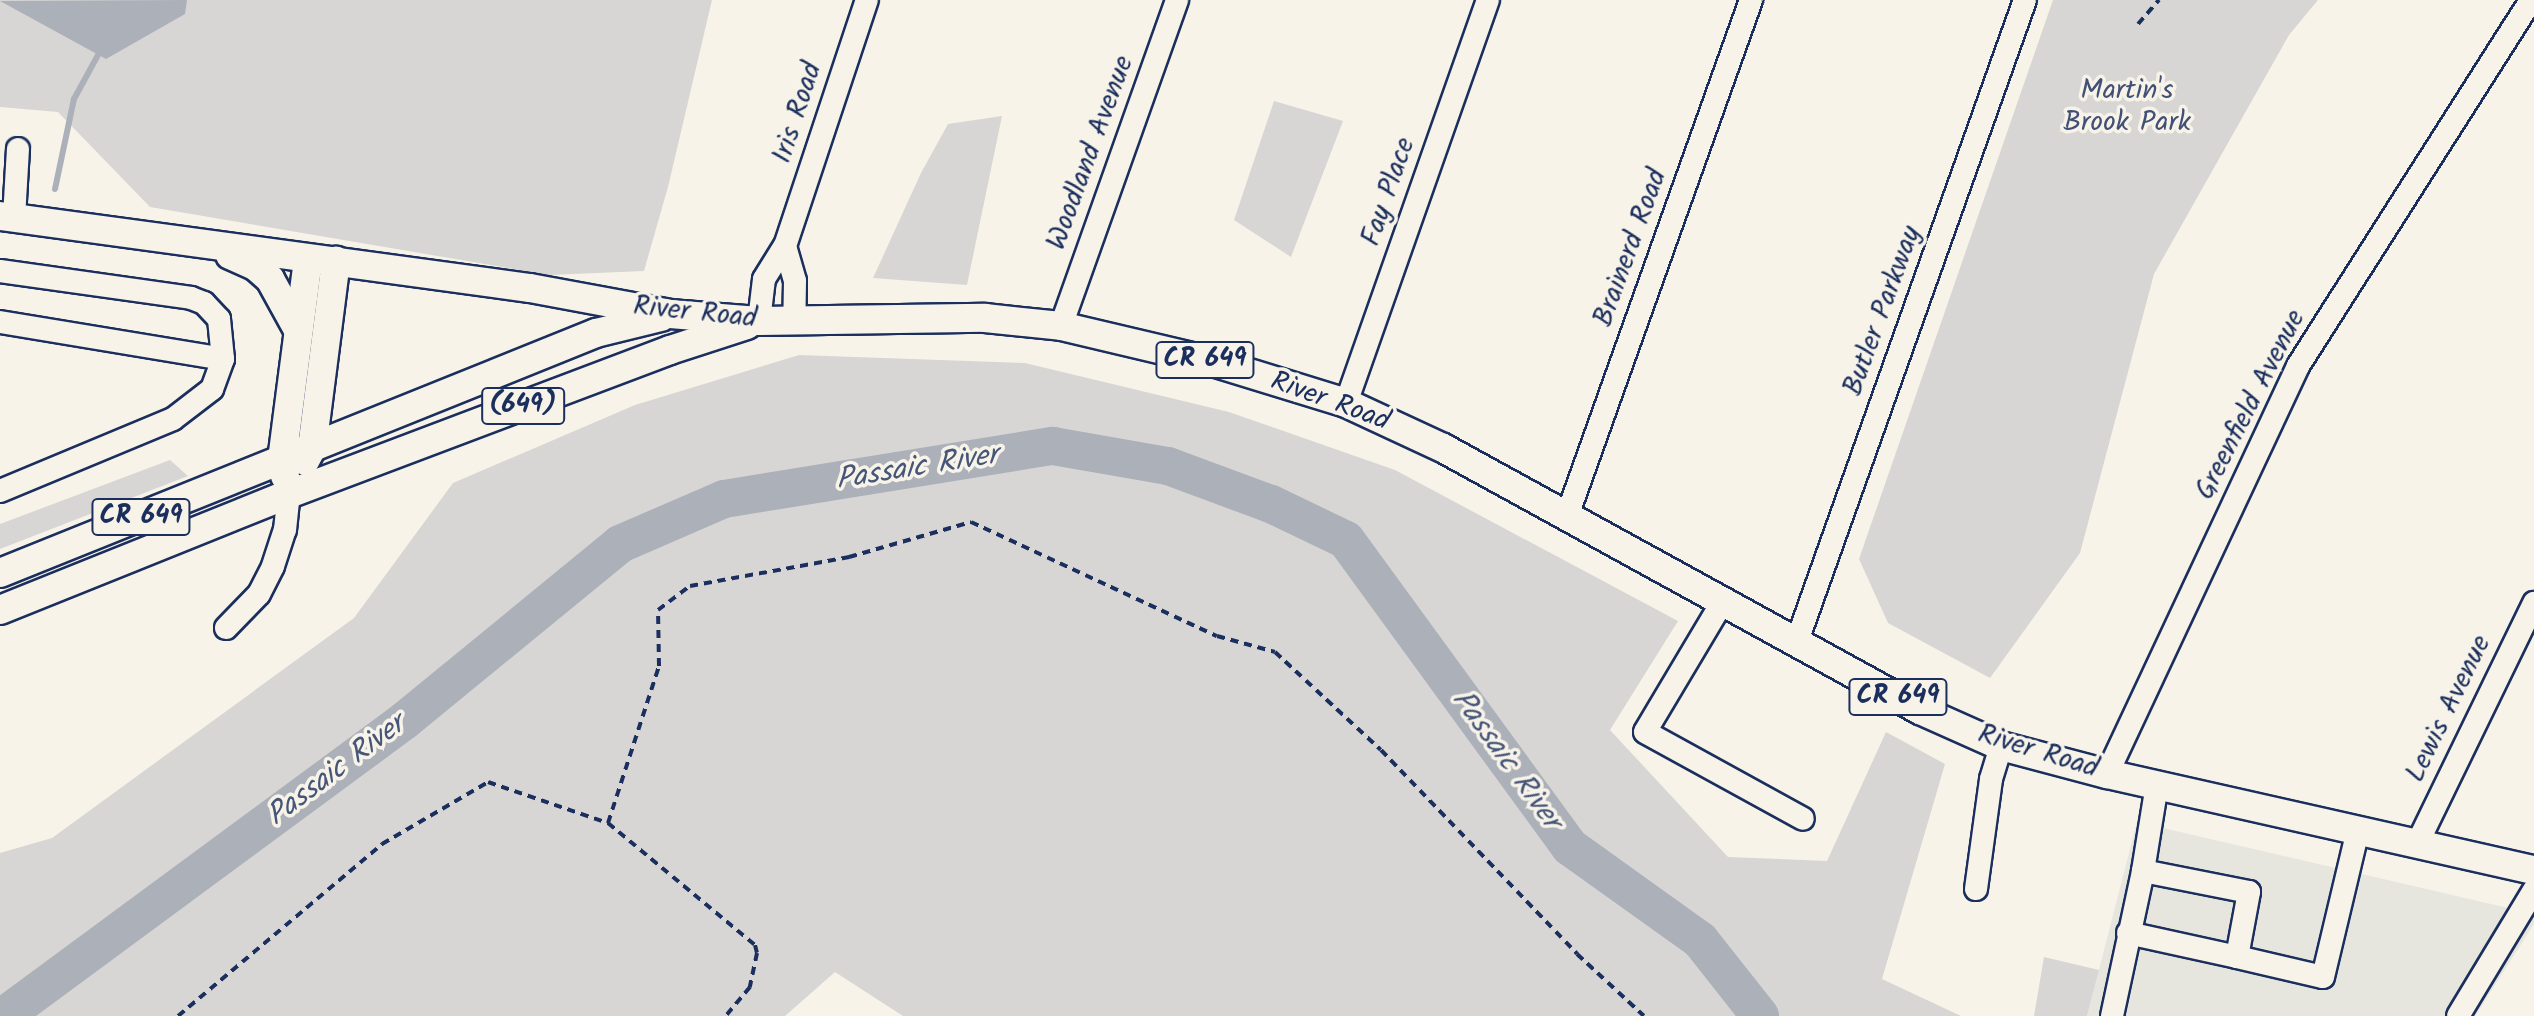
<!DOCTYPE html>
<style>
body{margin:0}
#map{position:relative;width:2534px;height:1016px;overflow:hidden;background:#f7f3e8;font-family:Kalam,sans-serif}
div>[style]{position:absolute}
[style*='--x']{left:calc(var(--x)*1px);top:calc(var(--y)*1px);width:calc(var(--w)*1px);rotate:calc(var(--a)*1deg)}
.built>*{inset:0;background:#e6e5de}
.green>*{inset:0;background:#d7d6d4}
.water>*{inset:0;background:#acb0b9}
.stream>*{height:6px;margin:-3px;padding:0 3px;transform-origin:3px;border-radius:3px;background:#acb0b9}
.river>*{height:38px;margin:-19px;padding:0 19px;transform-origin:19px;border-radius:19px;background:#acb0b9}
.path>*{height:4px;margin-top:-2px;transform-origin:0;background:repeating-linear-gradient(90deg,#1b2f5e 0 8px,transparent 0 14px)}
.roads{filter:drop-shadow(2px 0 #1b2f5e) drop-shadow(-2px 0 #1b2f5e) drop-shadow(0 2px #1b2f5e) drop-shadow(0 -2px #1b2f5e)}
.minor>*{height:22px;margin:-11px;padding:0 11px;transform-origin:11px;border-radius:11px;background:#f7f3e8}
.major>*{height:28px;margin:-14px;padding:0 14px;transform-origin:14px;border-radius:14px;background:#f7f3e8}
span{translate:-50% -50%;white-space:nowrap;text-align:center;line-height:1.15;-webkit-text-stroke:7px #f7f3e8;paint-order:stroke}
.shield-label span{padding:2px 6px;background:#f7f3e8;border:2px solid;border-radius:6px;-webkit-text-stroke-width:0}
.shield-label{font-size:26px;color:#1b2f5e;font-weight:700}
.park-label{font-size:28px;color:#415076}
.street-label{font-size:28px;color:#1b2f5e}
.water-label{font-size:30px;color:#465679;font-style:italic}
</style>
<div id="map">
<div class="built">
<div style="clip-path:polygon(2137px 822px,2534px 914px,2534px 924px,2475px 1016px,2087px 1016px)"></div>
</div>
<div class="green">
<div style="clip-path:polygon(0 0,712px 0,668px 187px,644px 271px,549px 275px,150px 207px,58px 112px,0 107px)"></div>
<div style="clip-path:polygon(2053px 0,2318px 0,2289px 35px,2154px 274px,2080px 553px,1990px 678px,1888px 623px,1859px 559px)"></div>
<div style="clip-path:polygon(1274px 101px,1343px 121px,1291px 257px,1234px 220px)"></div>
<div style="clip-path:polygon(1002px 116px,967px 285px,873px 278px,921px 173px,948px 124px)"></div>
<div style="clip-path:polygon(799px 355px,1025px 363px,1229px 412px,1395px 470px,1678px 621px,1610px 730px,1728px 857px,1827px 861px,1886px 732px,1945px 764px,1882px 979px,1961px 1016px,903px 1016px,835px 972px,785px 1016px,0 1016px,0 853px,52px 838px,354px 618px,453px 483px,635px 405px)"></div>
<div style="clip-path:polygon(170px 460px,188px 476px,0 549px,0 524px)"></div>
<div style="clip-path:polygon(2044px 957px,2099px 970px,2087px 1016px,2034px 1016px)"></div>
</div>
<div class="water">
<div style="clip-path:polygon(187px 0,185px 14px,106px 59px,0 1px)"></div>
</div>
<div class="stream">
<div style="--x:55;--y:189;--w:92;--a:-78.1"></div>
<div style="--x:74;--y:99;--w:50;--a:-61.4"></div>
</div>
<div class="river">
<div style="--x:4;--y:1016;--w:497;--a:-36.4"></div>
<div style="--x:404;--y:721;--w:279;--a:-39.3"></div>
<div style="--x:620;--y:544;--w:113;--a:-23.4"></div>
<div style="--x:724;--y:499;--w:333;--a:-9.2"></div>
<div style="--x:1053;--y:446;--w:117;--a:9.9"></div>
<div style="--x:1168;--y:466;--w:110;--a:20.3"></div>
<div style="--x:1271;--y:504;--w:83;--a:25.6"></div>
<div style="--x:1346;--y:540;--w:380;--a:53.9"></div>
<div style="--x:1570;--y:847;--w:160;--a:35.6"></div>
<div style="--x:1700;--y:940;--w:97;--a:51.7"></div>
</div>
<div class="path">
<div style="--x:2138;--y:24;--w:32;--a:-49"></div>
<div style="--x:608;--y:823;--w:165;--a:-72"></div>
<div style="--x:659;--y:666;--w:56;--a:-91"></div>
<div style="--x:658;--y:610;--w:40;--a:-37"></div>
<div style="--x:690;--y:586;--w:162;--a:-10.3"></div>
<div style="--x:849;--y:557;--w:127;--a:-16"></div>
<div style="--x:971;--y:522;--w:271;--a:24.9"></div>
<div style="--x:1217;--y:636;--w:60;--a:15.4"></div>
<div style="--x:1275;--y:652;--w:144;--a:42.8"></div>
<div style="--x:1381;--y:750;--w:283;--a:46.1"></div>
<div style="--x:1577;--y:954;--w:91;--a:42.8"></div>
<div style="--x:178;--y:1016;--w:267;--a:-40.1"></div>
<div style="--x:382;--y:844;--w:123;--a:-30.3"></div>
<div style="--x:488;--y:782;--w:127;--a:18.9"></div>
<div style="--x:608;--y:823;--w:191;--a:39.7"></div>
<div style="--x:755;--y:945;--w:8;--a:76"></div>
<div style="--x:757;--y:953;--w:35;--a:102"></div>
<div style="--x:750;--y:987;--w:38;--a:130"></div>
</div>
<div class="roads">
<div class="minor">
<div style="--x:14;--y:218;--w:69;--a:-86.7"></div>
<div style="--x:785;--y:246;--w:36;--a:74"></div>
<div style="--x:795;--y:281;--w:39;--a:91"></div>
<div style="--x:0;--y:271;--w:193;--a:8"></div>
<div style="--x:191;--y:298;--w:14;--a:21"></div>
<div style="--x:204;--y:303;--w:22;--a:47"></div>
<div style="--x:219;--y:319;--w:40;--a:84.3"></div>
<div style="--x:223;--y:359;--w:32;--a:110"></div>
<div style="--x:212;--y:389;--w:49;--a:142.4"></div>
<div style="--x:173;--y:419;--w:187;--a:157.4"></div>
<div style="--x:759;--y:321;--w:42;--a:-83.2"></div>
<div style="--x:764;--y:279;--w:39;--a:-58"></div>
<div style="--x:785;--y:246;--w:259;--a:-71.6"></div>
<div style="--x:0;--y:322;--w:226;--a:9.4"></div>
<div style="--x:1061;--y:326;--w:346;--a:-70.4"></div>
<div style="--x:1346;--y:403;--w:427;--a:-70.6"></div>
<div style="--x:1567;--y:516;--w:548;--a:-70.37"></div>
<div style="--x:1723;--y:601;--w:152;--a:120.8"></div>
<div style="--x:1645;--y:732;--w:180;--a:28.8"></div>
<div style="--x:226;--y:628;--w:47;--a:-45.9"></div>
<div style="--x:259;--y:594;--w:31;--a:-63"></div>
<div style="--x:273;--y:566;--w:38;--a:-72"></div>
<div style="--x:285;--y:530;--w:36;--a:-84"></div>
<div style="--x:1797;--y:641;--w:680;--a:-70.42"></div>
<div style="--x:2107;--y:774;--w:450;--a:-64.9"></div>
<div style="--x:2298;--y:366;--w:434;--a:-57.5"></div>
<div style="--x:2418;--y:842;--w:266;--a:-64.1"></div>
<div style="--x:2143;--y:871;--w:87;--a:-80.8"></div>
<div style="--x:1976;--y:889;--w:111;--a:-82.2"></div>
<div style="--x:1991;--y:779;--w:34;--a:-73"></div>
<div style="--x:2128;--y:933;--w:112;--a:12.4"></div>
<div style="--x:2112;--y:1016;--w:148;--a:-77.9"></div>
<div style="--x:2143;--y:871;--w:108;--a:11.2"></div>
<div style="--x:2249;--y:892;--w:66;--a:100.5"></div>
<div style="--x:2237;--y:957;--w:88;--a:13.1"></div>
<div style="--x:2323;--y:977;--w:151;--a:-76.6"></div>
<div style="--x:2458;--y:1016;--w:147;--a:-58.9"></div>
</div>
<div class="major">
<div style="--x:0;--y:216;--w:535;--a:7.74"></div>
<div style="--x:530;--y:288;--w:142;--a:10.5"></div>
<div style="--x:670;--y:314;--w:89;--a:4.5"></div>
<div style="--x:759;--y:321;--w:226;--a:-0.8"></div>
<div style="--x:985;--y:318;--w:76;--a:6"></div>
<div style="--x:1061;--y:326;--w:156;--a:13.3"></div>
<div style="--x:1213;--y:362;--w:139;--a:17.1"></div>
<div style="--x:1346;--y:403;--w:107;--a:24.9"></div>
<div style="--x:1443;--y:448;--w:544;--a:28.78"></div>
<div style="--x:1920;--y:710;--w:89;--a:24"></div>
<div style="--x:2001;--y:746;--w:110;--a:14.8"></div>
<div style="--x:2107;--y:774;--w:438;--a:12.7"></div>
<div style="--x:230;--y:255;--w:27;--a:24"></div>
<div style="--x:255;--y:266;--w:20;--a:41"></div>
<div style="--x:270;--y:279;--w:58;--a:61.2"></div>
<div style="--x:305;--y:461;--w:15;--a:-62"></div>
<div style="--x:312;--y:448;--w:189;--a:-82.7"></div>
<div style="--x:285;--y:476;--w:16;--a:-101"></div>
<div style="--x:282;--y:460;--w:203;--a:-82.6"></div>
<div style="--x:0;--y:573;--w:643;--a:-21.93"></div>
<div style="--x:596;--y:333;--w:67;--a:-13.8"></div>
<div style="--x:0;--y:610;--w:311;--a:-21.9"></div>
<div style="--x:289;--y:494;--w:407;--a:-20.7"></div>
<div style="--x:670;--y:350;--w:81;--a:-18"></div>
</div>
</div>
<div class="shield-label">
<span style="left:1205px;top:360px">CR 649</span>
<span style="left:523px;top:406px">(649)</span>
<span style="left:141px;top:517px">CR 649</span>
<span style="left:1898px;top:697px">CR 649</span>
</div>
<div class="park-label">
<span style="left:2127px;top:107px">Martin's<br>Brook Park</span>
</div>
<div class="street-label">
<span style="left:798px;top:113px;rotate:-72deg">Iris Road</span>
<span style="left:1091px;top:153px;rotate:-70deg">Woodland Avenue</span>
<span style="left:1389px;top:192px;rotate:-71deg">Fay Place</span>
<span style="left:1631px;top:248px;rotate:-70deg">Brainerd Road</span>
<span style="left:1883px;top:311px;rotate:-70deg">Butler Parkway</span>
<span style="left:695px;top:313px;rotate:6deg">River Road</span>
<span style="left:1330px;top:402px;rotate:20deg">River Road</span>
<span style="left:2251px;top:405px;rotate:-63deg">Greenfield Avenue</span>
<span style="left:2449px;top:709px;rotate:-64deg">Lewis Avenue</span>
<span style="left:2038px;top:752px;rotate:17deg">River Road</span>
</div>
<div class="water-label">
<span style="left:917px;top:468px;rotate:-9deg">Passaic River</span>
<span style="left:1506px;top:760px;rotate:54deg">Passaic River</span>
<span style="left:336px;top:771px;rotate:-37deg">Passaic River</span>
</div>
</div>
